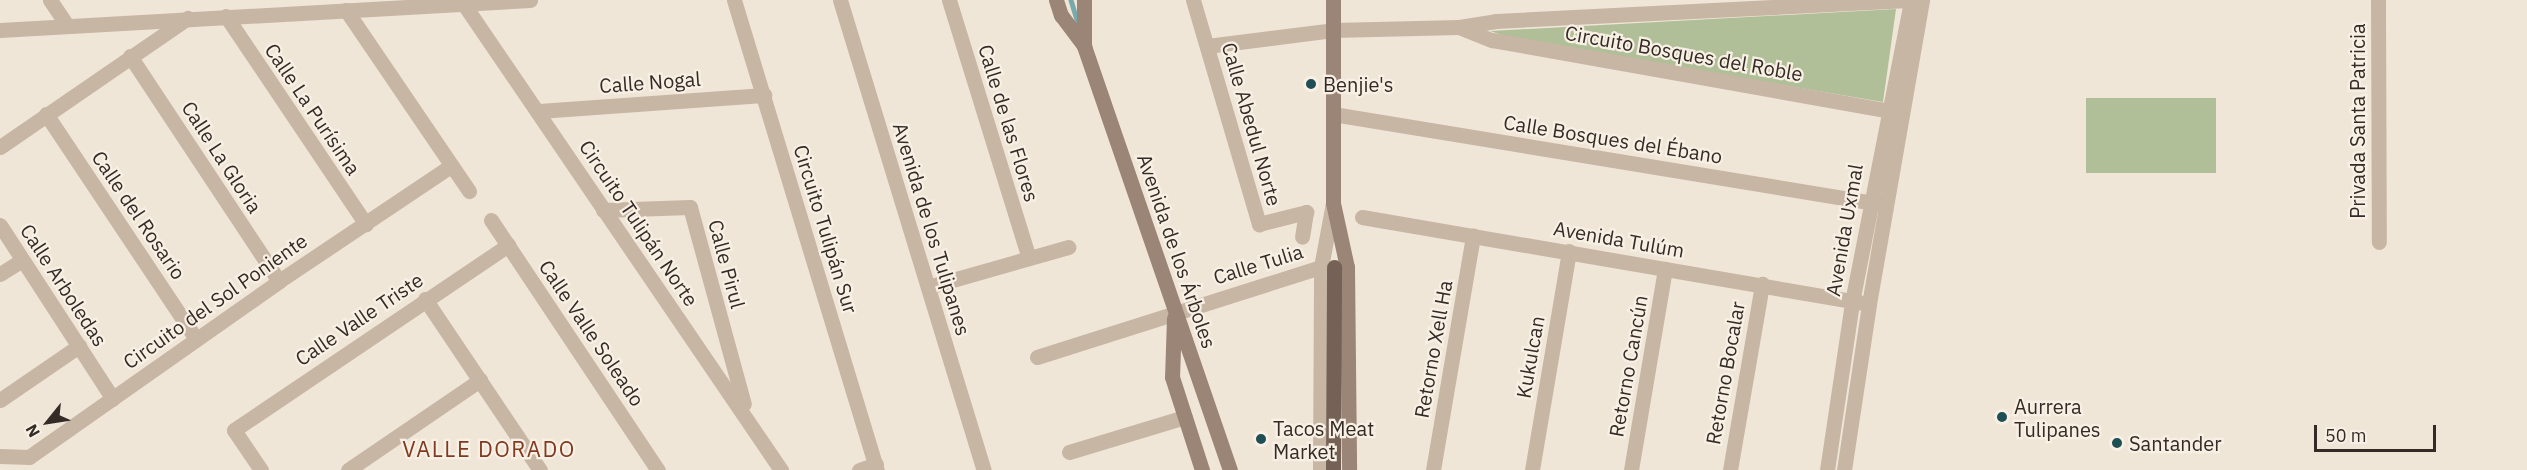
<!DOCTYPE html>
<meta charset="utf-8">
<style>
body{margin:0}
#map{position:relative;width:2527px;height:470px;overflow:hidden;background:#f0e6d8;font-family:"IBM Plex Sans",sans-serif}
div>[style]{position:absolute}
[style*='--x']{left:calc(var(--x)*1px);top:calc(var(--y)*1px);width:calc(var(--w)*1px);rotate:calc(var(--a)*1deg)}
.green>*{inset:0;background:#b1bf99;transform-origin:0 0}
.stream>*{height:4.5px;margin:-2.25px;padding:0 2.25px;transform-origin:2.25px;border-radius:2.25px;background:#78a9ad}
.street>*{height:15px;margin:-7.5px;padding:0 7.5px;transform-origin:7.5px;border-radius:7.5px;background:#c8b6a5}
.secondary>*{height:15px;margin:-7.5px;padding:0 7.5px;transform-origin:7.5px;border-radius:7.5px;background:#9b8576}
.primary>*{height:15px;margin:-7.5px;padding:0 7.5px;transform-origin:7.5px;border-radius:7.5px;background:#756257}
.dots>*{width:16px;height:16px;translate:-50% -50%;box-sizing:border-box;border:3px solid #f8f0e4;border-radius:50%}
span{translate:-50% -50%;white-space:nowrap;text-align:center;line-height:1.15;-webkit-text-stroke:4.5px #f8f0e4;paint-order:stroke}
.street-label{font-size:20px;color:#342b26}
.poi-label{font-size:20px;color:#342b26}
.left{translate:0 -50%;text-align:left}
.quarter-label{font-size:22px;color:#813a21;letter-spacing:1.5px}
.north{position:absolute;left:18px;top:392px;width:60px;height:60px;-webkit-text-stroke:4px #f8f0e4;paint-order:stroke;rotate:240deg;font-size:16px;font-weight:700;line-height:24px;text-align:center;color:#342b26}
.north::after{content:'';display:block;margin:auto;width:21px;height:27px;background:#342b26;clip-path:polygon(50% 0,100% 100%,50% 72%,0 100%)}
.scale{position:absolute;left:2314px;top:425px;width:122px;height:27px;box-sizing:border-box;border:3px solid #342b26;border-top:0;padding-left:8px;font-size:18px;line-height:21px;white-space:nowrap;color:#342b26;-webkit-text-stroke:4px #f8f0e4;paint-order:stroke}
</style>
<div id="map">
<div class="green">
<div style="clip-path:polygon(1896px 9px,1883px 102px,1517px 40px,1490px 31px)"></div>
<div style="left:2086px;top:98px;width:130px;height:75px"></div>
</div>
<div class="stream">
<div style="--x:1071;--y:0;--w:24;--a:73"></div>
</div>
<div class="street">
<div style="--x:50;--y:0;--w:30;--a:56"></div>
<div style="--x:461;--y:0;--w:569;--a:55.75"></div>
<div style="--x:734;--y:0;--w:491;--a:73.1"></div>
<div style="--x:840;--y:0;--w:492;--a:73"></div>
<div style="--x:949;--y:0;--w:270;--a:72.8"></div>
<div style="--x:1193;--y:0;--w:234;--a:73.6"></div>
<div style="--x:1259;--y:224;--w:49;--a:-14.3"></div>
<div style="--x:1306;--y:212;--w:25;--a:99"></div>
<div style="--x:2378;--y:0;--w:242;--a:89.8"></div>
<div style="--x:346;--y:10;--w:219;--a:55.8"></div>
<div style="--x:226;--y:16;--w:251;--a:56.1"></div>
<div style="--x:1459;--y:27;--w:35;--a:22"></div>
<div style="--x:1492;--y:40;--w:411;--a:10.1"></div>
<div style="--x:0;--y:30;--w:531;--a:-3.24"></div>
<div style="--x:1207;--y:46;--w:127;--a:-7.2"></div>
<div style="--x:1333;--y:30;--w:126;--a:-1.4"></div>
<div style="--x:1459;--y:27;--w:37;--a:-9"></div>
<div style="--x:1496;--y:21;--w:413;--a:-2.9"></div>
<div style="--x:130;--y:56;--w:270;--a:56.5"></div>
<div style="--x:539;--y:111;--w:226;--a:-4.1"></div>
<div style="--x:46;--y:114;--w:270;--a:56.3"></div>
<div style="--x:1333;--y:114;--w:560;--a:9.34"></div>
<div style="--x:0;--y:147;--w:228;--a:-34.5"></div>
<div style="--x:603;--y:210;--w:87;--a:-2"></div>
<div style="--x:690;--y:207;--w:204;--a:74.7"></div>
<div style="--x:1362;--y:217;--w:514;--a:9.74"></div>
<div style="--x:491;--y:220;--w:301;--a:56.3"></div>
<div style="--x:0;--y:225;--w:207;--a:57"></div>
<div style="--x:0;--y:274;--w:26;--a:-32"></div>
<div style="--x:928;--y:287;--w:146;--a:-15.9"></div>
<div style="--x:425;--y:299;--w:206;--a:56.1"></div>
<div style="--x:1037;--y:357;--w:298;--a:-17.6"></div>
<div style="--x:0;--y:400;--w:96;--a:-34.4"></div>
<div style="--x:1069;--y:452;--w:121;--a:-16.8"></div>
<div style="--x:0;--y:456;--w:29;--a:2"></div>
<div style="--x:29;--y:457;--w:306;--a:-35.1"></div>
<div style="--x:279;--y:281;--w:207;--a:-33.8"></div>
<div style="--x:261;--y:470;--w:48;--a:-124"></div>
<div style="--x:234;--y:430;--w:331;--a:-34"></div>
<div style="--x:348;--y:470;--w:160;--a:-34.3"></div>
<div style="--x:859;--y:470;--w:18;--a:-19"></div>
<div style="--x:1320;--y:470;--w:203;--a:-89.7"></div>
<div style="--x:1321;--y:267;--w:65;--a:-79.4"></div>
<div style="--x:1433;--y:470;--w:238;--a:-80.3"></div>
<div style="--x:1532;--y:470;--w:222;--a:-80.4"></div>
<div style="--x:1631;--y:470;--w:204;--a:-80.4"></div>
<div style="--x:1730;--y:470;--w:189;--a:-80.2"></div>
<div style="--x:1827;--y:470;--w:170;--a:-81.5"></div>
<div style="--x:1852;--y:302;--w:308;--a:-78.9"></div>
<div style="--x:1844;--y:470;--w:168;--a:-81.4"></div>
<div style="--x:1869;--y:304;--w:309;--a:-80.1"></div>
</div>
<div class="secondary">
<div style="--x:1056;--y:0;--w:16;--a:72"></div>
<div style="--x:1061;--y:15;--w:39;--a:53"></div>
<div style="--x:1084;--y:46;--w:448;--a:71"></div>
<div style="--x:1084;--y:0;--w:46;--a:90"></div>
<div style="--x:1333;--y:0;--w:203;--a:90"></div>
<div style="--x:1333;--y:203;--w:66;--a:77.7"></div>
<div style="--x:1347;--y:267;--w:203;--a:89.4"></div>
<div style="--x:1174;--y:318;--w:59;--a:91.9"></div>
<div style="--x:1172;--y:377;--w:98;--a:72.1"></div>
</div>
<div class="primary">
<div style="--x:1333;--y:470;--w:203;--a:-89.7"></div>
</div>
<div class="dots">
<div style="left:1311px;top:84px;background:#1d4f54"></div>
<div style="left:2002px;top:417px;background:#1d4f54"></div>
<div style="left:1261px;top:439px;background:#1d4f54"></div>
<div style="left:2117px;top:443px;background:#1d4f54"></div>
</div>
<div class="street-label">
<span style="left:1684px;top:53px;rotate:10deg">Circuito Bosques del Roble</span>
<span style="left:650px;top:82px;rotate:-4deg">Calle Nogal</span>
<span style="left:313px;top:109px;rotate:56deg">Calle La Purísima</span>
<span style="left:2357px;top:121px;rotate:-90deg">Privada Santa Patricia</span>
<span style="left:1009px;top:123px;rotate:73deg">Calle de las Flores</span>
<span style="left:1252px;top:124px;rotate:74deg">Calle Abedul Norte</span>
<span style="left:1613px;top:139px;rotate:9deg">Calle Bosques del Ébano</span>
<span style="left:222px;top:157px;rotate:57deg">Calle La Gloria</span>
<span style="left:139px;top:215px;rotate:56deg">Calle del Rosario</span>
<span style="left:639px;top:223px;rotate:56deg">Circuito Tulipán Norte</span>
<span style="left:826px;top:229px;rotate:73deg">Circuito Tulipán Sur</span>
<span style="left:932px;top:229px;rotate:73deg">Avenida de los Tulipanes</span>
<span style="left:1844px;top:230px;rotate:-80deg">Avenida Uxmal</span>
<span style="left:1619px;top:239px;rotate:10deg">Avenida Tulúm</span>
<span style="left:1177px;top:251px;rotate:71deg">Avenida de los Árboles</span>
<span style="left:727px;top:264px;rotate:75deg">Calle Pirul</span>
<span style="left:1258px;top:264px;rotate:-17deg">Calle Tulia</span>
<span style="left:64px;top:285px;rotate:57deg">Calle Arboledas</span>
<span style="left:215px;top:301px;rotate:-35deg">Circuito del Sol Poniente</span>
<span style="left:359px;top:319px;rotate:-34deg">Calle Valle Triste</span>
<span style="left:592px;top:333px;rotate:56deg">Calle Valle Soleado</span>
<span style="left:1433px;top:349px;rotate:-80deg">Retorno Xell Ha</span>
<span style="left:1530px;top:357px;rotate:-80deg">Kukulcan</span>
<span style="left:1628px;top:366px;rotate:-80deg">Retorno Cancún</span>
<span style="left:1725px;top:373px;rotate:-80deg">Retorno Bocalar</span>
</div>
<div class="poi-label">
<span class="left" style="left:1323px;top:84px">Benjie's</span>
<span class="left" style="left:2014px;top:418px">Aurrera<br>Tulipanes</span>
<span class="left" style="left:1273px;top:440px">Tacos Meat<br>Market</span>
<span class="left" style="left:2129px;top:443px">Santander</span>
</div>
<div class="quarter-label">
<span style="left:489px;top:449px">VALLE DORADO</span>
</div>
<div class="north">N</div>
<div class="scale">50 m</div>
</div>
